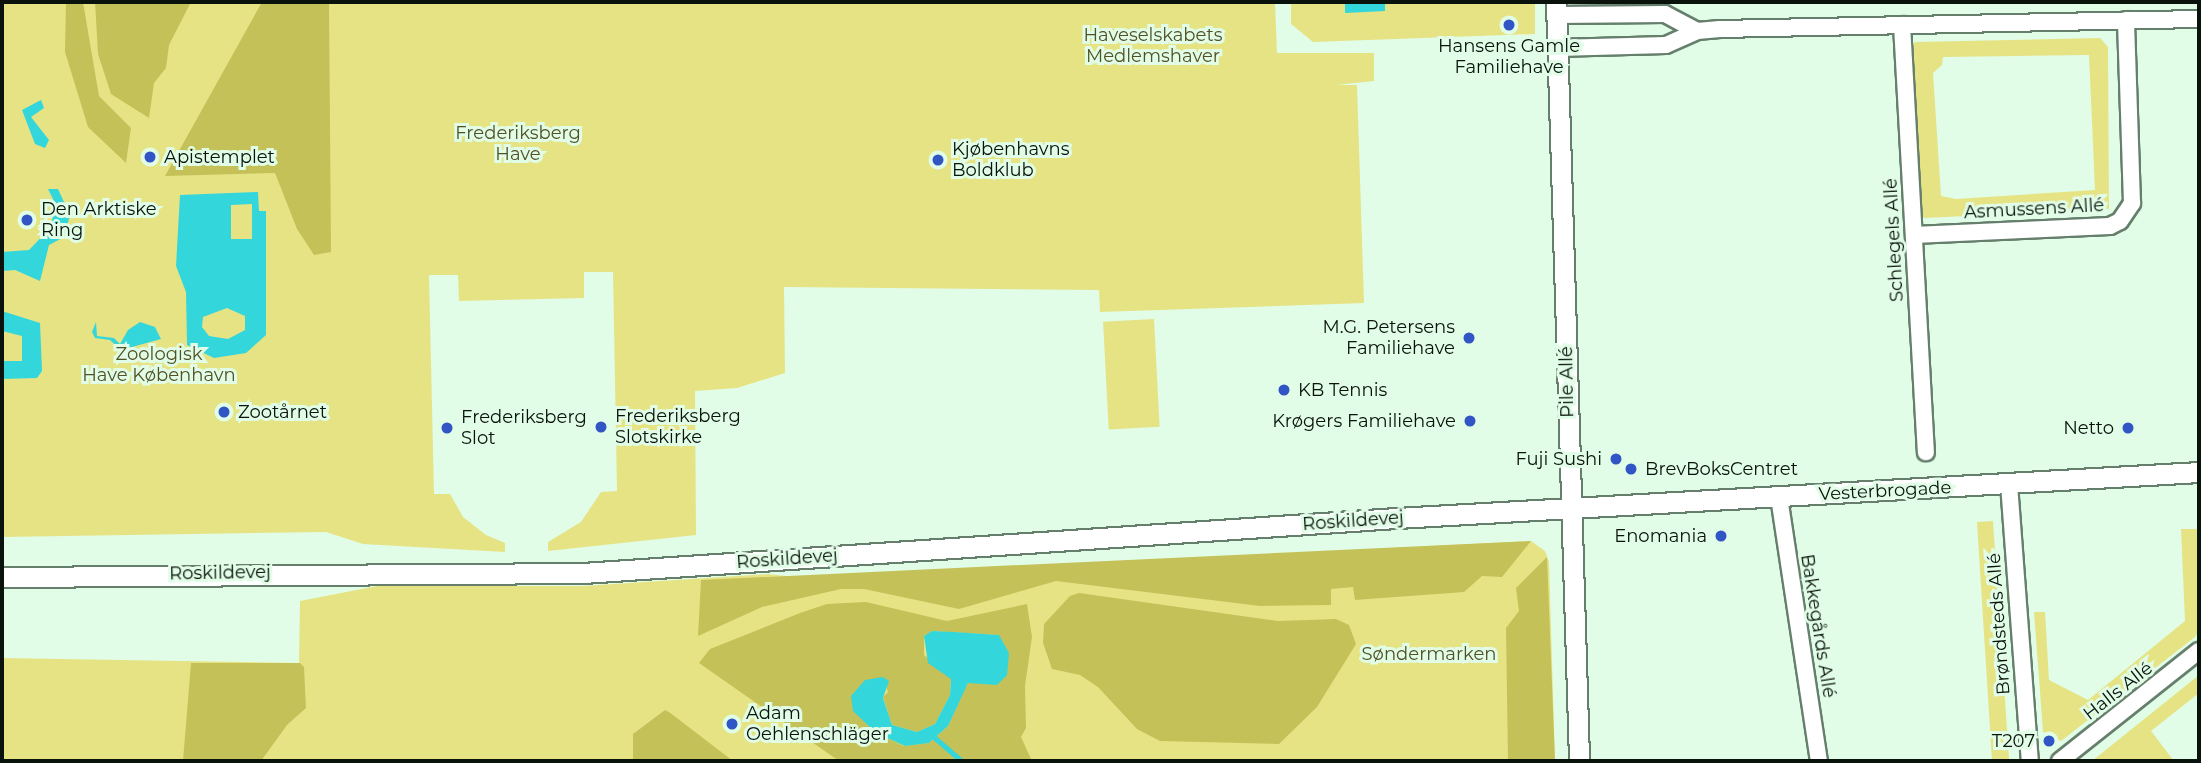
<!DOCTYPE html>
<meta charset="utf-8">
<style>
body{margin:0}
#map{position:relative;width:2201px;height:763px;overflow:hidden;background:#e1fde7;font-family:Montserrat,sans-serif}
div>[style]{position:absolute}
[style*='--x']{left:calc(var(--x)*1px);top:calc(var(--y)*1px);width:calc(var(--w)*1px);rotate:calc(var(--a)*1deg)}
.green>*{inset:0;background:#e6e385;transform-origin:0 0}
.forest>*{inset:0;background:#c5c159}
.water>*{inset:0;background:#32d6db}
.stream>*{height:5px;margin:-2.5px;padding:0 2.5px;transform-origin:2.5px;border-radius:2.5px;background:#32d6db}
.roads{filter:drop-shadow(2px 0 #667f6d) drop-shadow(-2px 0 #667f6d) drop-shadow(0 2px #667f6d) drop-shadow(0 -2px #667f6d)}
.minor>*{height:16px;margin:-8px;padding:0 8px;transform-origin:8px;border-radius:8px;background:#fff}
.tertiary>*{height:19px;margin:-9.5px;padding:0 9.5px;transform-origin:9.5px;border-radius:9.5px;background:#fff}
.dots>*{width:19px;height:19px;translate:-50% -50%;box-sizing:border-box;border:4px solid #e1fde7;border-radius:50%}
span{translate:-50% -50%;white-space:nowrap;text-align:center;line-height:1.15;-webkit-text-stroke:6px #e1fde7;paint-order:stroke}
.park-label{font-size:18px;color:#525126}
.poi-label{font-size:18px;color:#09120b}
.left{translate:0 -50%;text-align:left}
.right{translate:-100% -50%;text-align:right}
.street-label{font-size:18px;color:#09120b}
.frame{position:absolute;inset:0;border:4px solid #09120b;pointer-events:none}
</style>
<div id="map">
<div class="green">
<div style="clip-path:polygon(2px 2px,1275px 2px,1277px 53px,1374px 53px,1374px 81px,1336px 85px,1357px 85px,1364px 303px,1100px 312px,1099px 290px,784px 287px,785px 373px,737px 388px,695px 391px,696px 535px,548px 551px,548px 542px,581px 522px,601px 492px,617px 491px,613px 272px,584px 272px,584px 298px,459px 301px,458px 275px,429px 275px,434px 494px,450px 494px,463px 517px,486px 535px,505px 543px,505px 552px,363px 544px,326px 532px,2px 537px)"></div>
<div style="clip-path:polygon(1291px 2px,1535px 2px,1535px 34px,1313px 42px,1291px 24px)"></div>
<div style="clip-path:polygon(evenodd,2100px 38px,2108px 47px,2109px 209px,1924px 218px,1918px 209px,1911px 48px,1915px 42px,2100px 38px,2089px 55px,2095px 190px,1956px 199px,1941px 196px,1933px 73px,1942px 65px,1943px 57px,2089px 55px)"></div>
<div style="left:1154px;top:319px;width:108px;height:51px;rotate:87deg"></div>
<div style="clip-path:polygon(1993px 521px,2009px 759px,2009px 761px,1992px 761px,1977px 522px)"></div>
<div style="clip-path:polygon(2181px 529px,2199px 529px,2199px 631px,2195px 637px,2061px 741px,2043px 732px,2034px 612px,2045px 612px,2049px 680px,2088px 700px,2185px 621px)"></div>
<div style="clip-path:polygon(1531px 541px,1545px 551px,1549px 562px,1555px 761px,2px 761px,2px 658px,299px 663px,300px 601px,377px 586px,583px 586px,769px 574px,801px 578px)"></div>
<div style="clip-path:polygon(2199px 675px,2199px 693px,2151px 731px,2174px 761px,2092px 761px)"></div>
</div>
<div class="forest">
<div style="clip-path:polygon(66px 2px,83px 2px,99px 96px,131px 128px,126px 163px,88px 127px,65px 52px)"></div>
<div style="clip-path:polygon(95px 2px,191px 2px,169px 45px,166px 68px,154px 83px,149px 118px,111px 94px,98px 54px)"></div>
<div style="clip-path:polygon(262px 2px,329px 2px,331px 252px,314px 255px,297px 229px,275px 173px,165px 176px)"></div>
<div style="clip-path:polygon(1531px 541px,1502px 577px,1482px 576px,1464px 592px,1355px 600px,1353px 587px,1331px 589px,1331px 605px,1260px 606px,1056px 581px,959px 609px,864px 589px,841px 589px,762px 607px,698px 636px,701px 580px)"></div>
<div style="clip-path:polygon(1547px 557px,1555px 761px,1508px 761px,1506px 628px,1519px 611px,1516px 588px)"></div>
<div style="clip-path:polygon(1079px 593px,1278px 621px,1336px 619px,1349px 625px,1356px 644px,1317px 707px,1279px 744px,1160px 741px,1137px 729px,1098px 687px,1080px 675px,1052px 669px,1043px 643px,1044px 624px,1070px 596px)"></div>
<div style="clip-path:polygon(evenodd,866px 602px,947px 621px,1027px 604px,1032px 637px,1025px 686px,1026px 728px,1021px 737px,1032px 761px,839px 761px,699px 663px,710px 649px,800px 613px,827px 604px,866px 602px,932px 631px,998px 635px,964px 690px,948px 726px,929px 743px,904px 746px,876px 733px,883px 677px,888px 692px,883px 697px,892px 725px,917px 732px,935px 724px,950px 695px,951px 678px,924px 655px,924px 636px,932px 631px)"></div>
<div style="clip-path:polygon(191px 663px,300px 663px,304px 667px,306px 708px,287px 725px,261px 761px,183px 761px)"></div>
<div style="clip-path:polygon(665px 710px,669px 712px,733px 761px,633px 761px,633px 734px)"></div>
</div>
<div class="water">
<div style="clip-path:polygon(1345px 2px,1385px 2px,1385px 11px,1345px 13px)"></div>
<div style="clip-path:polygon(41px 100px,44px 108px,31px 117px,49px 140px,45px 148px,35px 144px,22px 110px)"></div>
<div style="clip-path:polygon(48px 189px,58px 189px,70px 215px,64px 237px,49px 245px,40px 281px,15px 270px,2px 271px,2px 252px,29px 250px,51px 227px,55px 203px)"></div>
<div style="clip-path:polygon(evenodd,258px 192px,259px 211px,266px 211px,266px 335px,246px 353px,214px 358px,187px 345px,186px 292px,176px 266px,180px 195px,258px 192px,252px 204px,252px 239px,231px 239px,231px 205px,252px 204px,258px 192px,227px 308px,245px 316px,245px 330px,228px 339px,209px 336px,202px 327px,203px 317px,227px 308px)"></div>
<div style="clip-path:polygon(2px 311px,40px 323px,42px 371px,37px 378px,2px 379px,2px 361px,22px 361px,22px 336px,2px 331px)"></div>
<div style="clip-path:polygon(96px 322px,97px 336px,114px 338px,120px 344px,128px 330px,140px 322px,155px 327px,161px 339px,121px 350px,110px 340px,95px 338px,92px 332px)"></div>
<div style="clip-path:polygon(954px 632px,999px 635px,1009px 653px,1007px 675px,997px 685px,968px 683px,948px 726px,929px 743px,905px 746px,876px 733px,853px 711px,851px 696px,865px 680px,883px 677px,889px 681px,883px 698px,892px 725px,917px 732px,935px 724px,950px 695px,951px 679px,928px 663px,924px 636px,932px 631px)"></div>
</div>
<div class="stream">
<div style="--x:935;--y:738;--w:35;--a:41"></div>
</div>
<div class="roads">
<div class="minor">
<div style="--x:1556;--y:15;--w:109;--a:-0.5"></div>
<div style="--x:1665;--y:14;--w:36;--a:28"></div>
<div style="--x:1902;--y:25;--w:428;--a:86.8"></div>
<div style="--x:1557;--y:48;--w:109;--a:-1.6"></div>
<div style="--x:1666;--y:45;--w:34;--a:-24"></div>
<div style="--x:1697;--y:31;--w:23;--a:-5"></div>
<div style="--x:1720;--y:29;--w:479;--a:-1.2"></div>
<div style="--x:1914;--y:235;--w:196;--a:-2.6"></div>
<div style="--x:2110;--y:226;--w:11;--a:-27"></div>
<div style="--x:2120;--y:221;--w:22;--a:-56"></div>
<div style="--x:2132;--y:203;--w:183;--a:-91.9"></div>
<div style="--x:2009;--y:484;--w:278;--a:85.7"></div>
<div style="--x:1779;--y:497;--w:267;--a:81.4"></div>
<div style="--x:2060;--y:761;--w:177;--a:-38.4"></div>
</div>
<div class="tertiary">
<div style="--x:1556;--y:2;--w:759;--a:88.26"></div>
<div style="--x:2;--y:577;--w:581;--a:-0.39"></div>
<div style="--x:583;--y:573;--w:816;--a:-3.87"></div>
<div style="--x:1397;--y:518;--w:803;--a:-3.28"></div>
</div>
</div>
<div class="dots">
<div style="left:1509px;top:25px;background:#3155c5"></div>
<div style="left:150px;top:157px;background:#3155c5"></div>
<div style="left:938px;top:160px;background:#3155c5"></div>
<div style="left:27px;top:220px;background:#3155c5"></div>
<div style="left:1469px;top:338px;background:#3155c5"></div>
<div style="left:1284px;top:390px;background:#3155c5"></div>
<div style="left:224px;top:412px;background:#3155c5"></div>
<div style="left:1470px;top:421px;background:#3155c5"></div>
<div style="left:601px;top:427px;background:#3155c5"></div>
<div style="left:447px;top:428px;background:#3155c5"></div>
<div style="left:2128px;top:428px;background:#3155c5"></div>
<div style="left:1616px;top:459px;background:#3155c5"></div>
<div style="left:1631px;top:469px;background:#3155c5"></div>
<div style="left:1721px;top:536px;background:#3155c5"></div>
<div style="left:732px;top:724px;background:#3155c5"></div>
<div style="left:2049px;top:741px;background:#3155c5"></div>
</div>
<div class="park-label">
<span style="left:1153px;top:46px">Haveselskabets<br>Medlemshaver</span>
<span style="left:518px;top:144px">Frederiksberg<br>Have</span>
<span style="left:159px;top:365px">Zoologisk<br>Have København</span>
<span style="left:1429px;top:654px">Søndermarken</span>
</div>
<div class="poi-label">
<span style="left:1509px;top:57px">Hansens Gamle<br>Familiehave</span>
<span class="left" style="left:952px;top:160px">Kjøbenhavns<br>Boldklub</span>
<span class="left" style="left:164px;top:157px">Apistemplet</span>
<span class="left" style="left:41px;top:220px">Den Arktiske<br>Ring</span>
<span class="right" style="left:1455px;top:338px">M.G. Petersens<br>Familiehave</span>
<span class="left" style="left:1298px;top:390px">KB Tennis</span>
<span class="left" style="left:238px;top:412px">Zootårnet</span>
<span class="left" style="left:615px;top:427px">Frederiksberg<br>Slotskirke</span>
<span class="left" style="left:461px;top:428px">Frederiksberg<br>Slot</span>
<span class="right" style="left:1456px;top:421px">Krøgers Familiehave</span>
<span class="right" style="left:2114px;top:428px">Netto</span>
<span class="right" style="left:1602px;top:459px">Fuji Sushi</span>
<span class="left" style="left:1645px;top:469px">BrevBoksCentret</span>
<span class="right" style="left:1707px;top:536px">Enomania</span>
<span class="left" style="left:746px;top:724px">Adam<br>Oehlenschläger</span>
<span class="right" style="left:2035px;top:741px">T207</span>
</div>
<div class="street-label">
<span style="left:2034px;top:209px;rotate:-3deg">Asmussens Allé</span>
<span style="left:1894px;top:240px;rotate:-93deg">Schlegels Allé</span>
<span style="left:1567px;top:382px;rotate:-91deg">Pile Allé</span>
<span style="left:1885px;top:491px;rotate:-3deg">Vesterbrogade</span>
<span style="left:1353px;top:521px;rotate:-4deg">Roskildevej</span>
<span style="left:787px;top:559px;rotate:-4deg">Roskildevej</span>
<span style="left:220px;top:573px;rotate:-1deg">Roskildevej</span>
<span style="left:1999px;top:624px;rotate:-94deg">Brøndsteds Allé</span>
<span style="left:1818px;top:626px;rotate:81deg">Bakkegårds Allé</span>
<span style="left:2118px;top:691px;rotate:-38deg">Halls Allé</span>
</div>
<div class="frame"></div>
</div>
